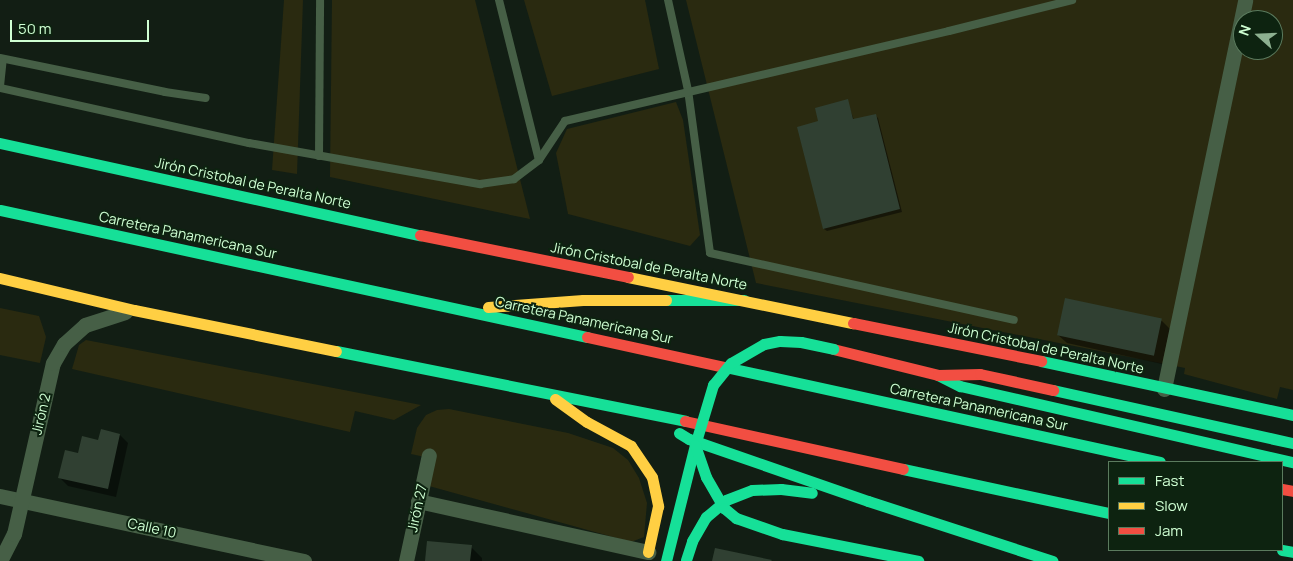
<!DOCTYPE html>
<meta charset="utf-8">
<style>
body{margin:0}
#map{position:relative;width:1293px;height:561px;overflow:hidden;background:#121e14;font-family:Manrope,sans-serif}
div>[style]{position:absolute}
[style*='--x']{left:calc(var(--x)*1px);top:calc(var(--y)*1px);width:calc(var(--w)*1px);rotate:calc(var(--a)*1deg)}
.green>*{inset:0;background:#2a2a10}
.shadow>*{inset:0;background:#0007}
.building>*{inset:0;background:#304032;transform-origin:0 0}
.lane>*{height:8px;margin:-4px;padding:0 4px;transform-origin:4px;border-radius:4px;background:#465f46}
.street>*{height:15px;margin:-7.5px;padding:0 7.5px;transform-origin:7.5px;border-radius:7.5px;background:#465f46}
.fast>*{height:11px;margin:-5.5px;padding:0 5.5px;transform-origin:5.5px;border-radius:5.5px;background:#16e098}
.slow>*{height:11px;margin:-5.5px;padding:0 5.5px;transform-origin:5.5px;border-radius:5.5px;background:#ffcf43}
.jam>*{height:11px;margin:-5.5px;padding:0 5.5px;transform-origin:5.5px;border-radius:5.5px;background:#f24e42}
.fast-bridge>*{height:11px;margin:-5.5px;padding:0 5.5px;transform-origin:5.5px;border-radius:5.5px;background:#16e098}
span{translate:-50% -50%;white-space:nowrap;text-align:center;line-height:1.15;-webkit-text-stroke:4px #0d2310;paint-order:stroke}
.street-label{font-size:14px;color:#cfffd3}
.legend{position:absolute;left:1108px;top:461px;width:175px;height:90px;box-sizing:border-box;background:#0d2310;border:1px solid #5b7b5e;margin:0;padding:6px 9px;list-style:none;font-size:15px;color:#cfffd3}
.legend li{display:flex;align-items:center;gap:10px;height:25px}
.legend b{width:25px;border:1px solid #5b7b5e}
.north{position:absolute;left:1233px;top:10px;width:50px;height:50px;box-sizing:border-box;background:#0d2310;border:1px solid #5b7b5e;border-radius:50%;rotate:290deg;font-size:14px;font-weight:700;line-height:20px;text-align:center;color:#cfffd3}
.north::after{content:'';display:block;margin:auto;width:18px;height:22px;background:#8db090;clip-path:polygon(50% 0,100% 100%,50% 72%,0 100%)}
.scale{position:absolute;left:10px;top:20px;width:139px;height:22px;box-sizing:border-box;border:2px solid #cfffd3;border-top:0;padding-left:6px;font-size:15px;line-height:18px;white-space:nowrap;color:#cfffd3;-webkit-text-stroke:4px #0d2310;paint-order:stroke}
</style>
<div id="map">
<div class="green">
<div style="clip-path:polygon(284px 0,303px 0,297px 174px,272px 170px)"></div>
<div style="clip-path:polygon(332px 0,475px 0,530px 219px,330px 177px)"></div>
<div style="clip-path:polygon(524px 0,645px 0,659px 69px,552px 96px)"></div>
<div style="clip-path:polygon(evenodd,686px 0,1293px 0,1293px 390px,1280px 387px,1277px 399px,1184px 374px,1185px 368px,756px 283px,686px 0,1243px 20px,1273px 20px,1273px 50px,1243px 50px,1243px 20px)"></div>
<div style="clip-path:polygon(676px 102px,683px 120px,700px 235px,690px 246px,568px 214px,556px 153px,567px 129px)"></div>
<div style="clip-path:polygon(0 308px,39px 316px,46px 337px,40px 363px,0 355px)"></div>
<div style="clip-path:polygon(86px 340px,421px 405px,394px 420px,355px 411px,350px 432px,72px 369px,79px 345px)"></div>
<div style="clip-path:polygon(449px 409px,568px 433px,613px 448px,628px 460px,639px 478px,647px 503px,644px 537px,631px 542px,429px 486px,434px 459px,411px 454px,417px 428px,426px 415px,437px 410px)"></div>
</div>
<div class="shadow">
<div style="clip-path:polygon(847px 101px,854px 120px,875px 115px,878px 118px,902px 212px,827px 231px,824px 229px,799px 128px,820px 122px)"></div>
<div style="clip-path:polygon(1066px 300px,1162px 321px,1170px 329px,1162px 364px,1067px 343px,1058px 335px)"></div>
<div style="clip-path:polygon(120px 435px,128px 443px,116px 497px,68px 486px,60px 478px,79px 455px,99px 441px)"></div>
<div style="clip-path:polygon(471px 547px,482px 558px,482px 561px,426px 561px)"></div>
</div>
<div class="building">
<div style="clip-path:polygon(848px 99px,853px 119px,876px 114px,900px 209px,823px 229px,797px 127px,818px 121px,815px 108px)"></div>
<div style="left:1065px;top:298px;width:99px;height:38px;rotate:12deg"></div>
<div style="clip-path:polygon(101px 429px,120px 434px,108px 489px,58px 478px,65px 450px,78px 453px,82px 436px,98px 440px)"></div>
<div style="clip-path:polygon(427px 541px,472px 545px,470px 561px,425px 561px)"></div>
<div style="clip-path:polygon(715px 548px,772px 560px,771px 561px,712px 561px)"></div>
</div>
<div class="lane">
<div style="--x:499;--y:0;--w:165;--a:76"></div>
<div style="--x:668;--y:0;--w:92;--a:77.5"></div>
<div style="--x:688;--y:90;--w:164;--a:82.3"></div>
<div style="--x:710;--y:253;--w:311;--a:12.4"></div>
<div style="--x:0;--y:58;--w:168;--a:11.6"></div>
<div style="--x:165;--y:92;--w:41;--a:8.3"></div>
<div style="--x:0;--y:86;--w:27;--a:-84"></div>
<div style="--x:0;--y:88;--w:255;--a:12.5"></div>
<div style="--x:249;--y:143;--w:235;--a:10.1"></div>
<div style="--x:480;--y:184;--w:34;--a:-8"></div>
<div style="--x:514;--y:179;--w:31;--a:-37"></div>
<div style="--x:539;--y:160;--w:47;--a:-56.3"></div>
<div style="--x:565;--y:121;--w:394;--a:-13.2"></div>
<div style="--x:949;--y:31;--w:127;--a:-14.1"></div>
<div style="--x:319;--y:156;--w:156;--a:-89.6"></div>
</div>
<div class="street">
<div style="--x:1164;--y:389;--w:397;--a:-78.2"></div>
<div style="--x:0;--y:496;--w:311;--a:12.1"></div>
<div style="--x:418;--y:501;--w:236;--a:12.5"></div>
<div style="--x:0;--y:561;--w:30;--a:-63"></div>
<div style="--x:14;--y:534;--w:175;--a:-77.2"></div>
<div style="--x:53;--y:363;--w:22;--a:-60"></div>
<div style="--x:64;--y:344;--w:28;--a:-42"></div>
<div style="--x:85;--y:325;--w:42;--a:-18"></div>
<div style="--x:406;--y:561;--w:108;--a:-77.8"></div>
</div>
<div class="fast">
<div style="--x:0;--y:143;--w:430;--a:12.4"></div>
<div style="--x:0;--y:210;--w:601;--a:12.21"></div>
<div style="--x:666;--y:300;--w:78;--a:0"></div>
<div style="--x:336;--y:351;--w:356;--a:11.3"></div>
<div style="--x:1041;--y:361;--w:258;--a:12.1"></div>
<div style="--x:725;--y:367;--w:445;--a:12.3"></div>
<div style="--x:938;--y:375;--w:25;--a:27"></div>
<div style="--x:960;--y:386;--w:342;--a:12.9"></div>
<div style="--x:1053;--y:390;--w:246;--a:12.5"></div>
<div style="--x:679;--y:433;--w:12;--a:31"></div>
<div style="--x:689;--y:439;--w:189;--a:19.1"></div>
<div style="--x:868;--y:501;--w:194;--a:18"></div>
<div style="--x:903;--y:469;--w:211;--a:12.1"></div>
<div style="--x:782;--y:534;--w:139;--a:11.2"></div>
<div style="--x:1282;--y:550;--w:11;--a:10"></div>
<div style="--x:686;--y:560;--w:20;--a:-72"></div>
<div style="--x:692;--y:541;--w:28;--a:-60"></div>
<div style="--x:706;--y:517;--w:26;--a:-40"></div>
<div style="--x:726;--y:500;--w:28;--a:-21"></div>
<div style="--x:752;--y:490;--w:29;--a:-2"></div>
<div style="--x:781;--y:489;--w:31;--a:7"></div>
<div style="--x:666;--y:561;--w:120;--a:-76"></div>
</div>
<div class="slow">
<div style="--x:628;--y:277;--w:230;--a:11.6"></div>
<div style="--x:0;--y:278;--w:138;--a:13.4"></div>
<div style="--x:134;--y:310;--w:206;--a:11.5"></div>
<div style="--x:488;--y:307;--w:95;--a:-4.2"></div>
<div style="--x:583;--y:300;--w:83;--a:0"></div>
<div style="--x:555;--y:399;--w:39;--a:36"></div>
<div style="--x:587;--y:422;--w:50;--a:28.6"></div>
<div style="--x:631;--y:446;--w:37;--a:56"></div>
<div style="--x:652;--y:477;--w:30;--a:78"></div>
<div style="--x:658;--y:506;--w:47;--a:102.3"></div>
</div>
<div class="jam">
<div style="--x:420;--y:235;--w:212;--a:11.4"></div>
<div style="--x:853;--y:323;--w:192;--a:11.4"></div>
<div style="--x:587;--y:337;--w:141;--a:12.3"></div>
<div style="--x:833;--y:349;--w:108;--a:13.9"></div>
<div style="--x:938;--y:375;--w:42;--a:-1.4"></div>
<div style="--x:980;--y:374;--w:75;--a:12.4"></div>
<div style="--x:685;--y:421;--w:223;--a:12.4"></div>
<div style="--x:1282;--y:489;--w:11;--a:10"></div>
</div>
<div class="fast-bridge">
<div style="--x:695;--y:445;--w:63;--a:-73.3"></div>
<div style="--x:713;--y:385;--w:28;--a:-51"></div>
<div style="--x:731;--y:363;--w:38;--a:-30"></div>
<div style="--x:764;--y:344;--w:16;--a:-11"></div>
<div style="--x:780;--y:341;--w:21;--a:3"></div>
<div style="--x:801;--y:342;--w:33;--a:12"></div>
<div style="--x:695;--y:445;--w:34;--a:71"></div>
<div style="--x:706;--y:477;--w:36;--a:60"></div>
<div style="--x:724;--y:508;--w:16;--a:40"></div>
<div style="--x:736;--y:518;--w:49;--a:19.2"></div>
</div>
<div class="street-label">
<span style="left:253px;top:183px;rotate:12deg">Jirón Cristobal de Peralta Norte</span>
<span style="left:188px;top:235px;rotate:12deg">Carretera Panamericana Sur</span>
<span style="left:649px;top:266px;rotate:11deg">Jirón Cristobal de Peralta Norte</span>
<span style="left:584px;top:320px;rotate:12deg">Carretera Panamericana Sur</span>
<span style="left:1046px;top:348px;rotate:12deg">Jirón Cristobal de Peralta Norte</span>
<span style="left:979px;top:407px;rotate:12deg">Carretera Panamericana Sur</span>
<span style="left:41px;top:414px;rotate:-77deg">Jirón 2</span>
<span style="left:417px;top:508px;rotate:-78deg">Jirón 27</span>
<span style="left:152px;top:528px;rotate:12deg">Calle 10</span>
</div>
<ul class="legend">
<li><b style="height:6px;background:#16e098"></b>Fast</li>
<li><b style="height:6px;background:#ffcf43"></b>Slow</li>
<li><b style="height:6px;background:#f24e42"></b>Jam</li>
</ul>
<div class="north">N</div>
<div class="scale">50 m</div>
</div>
